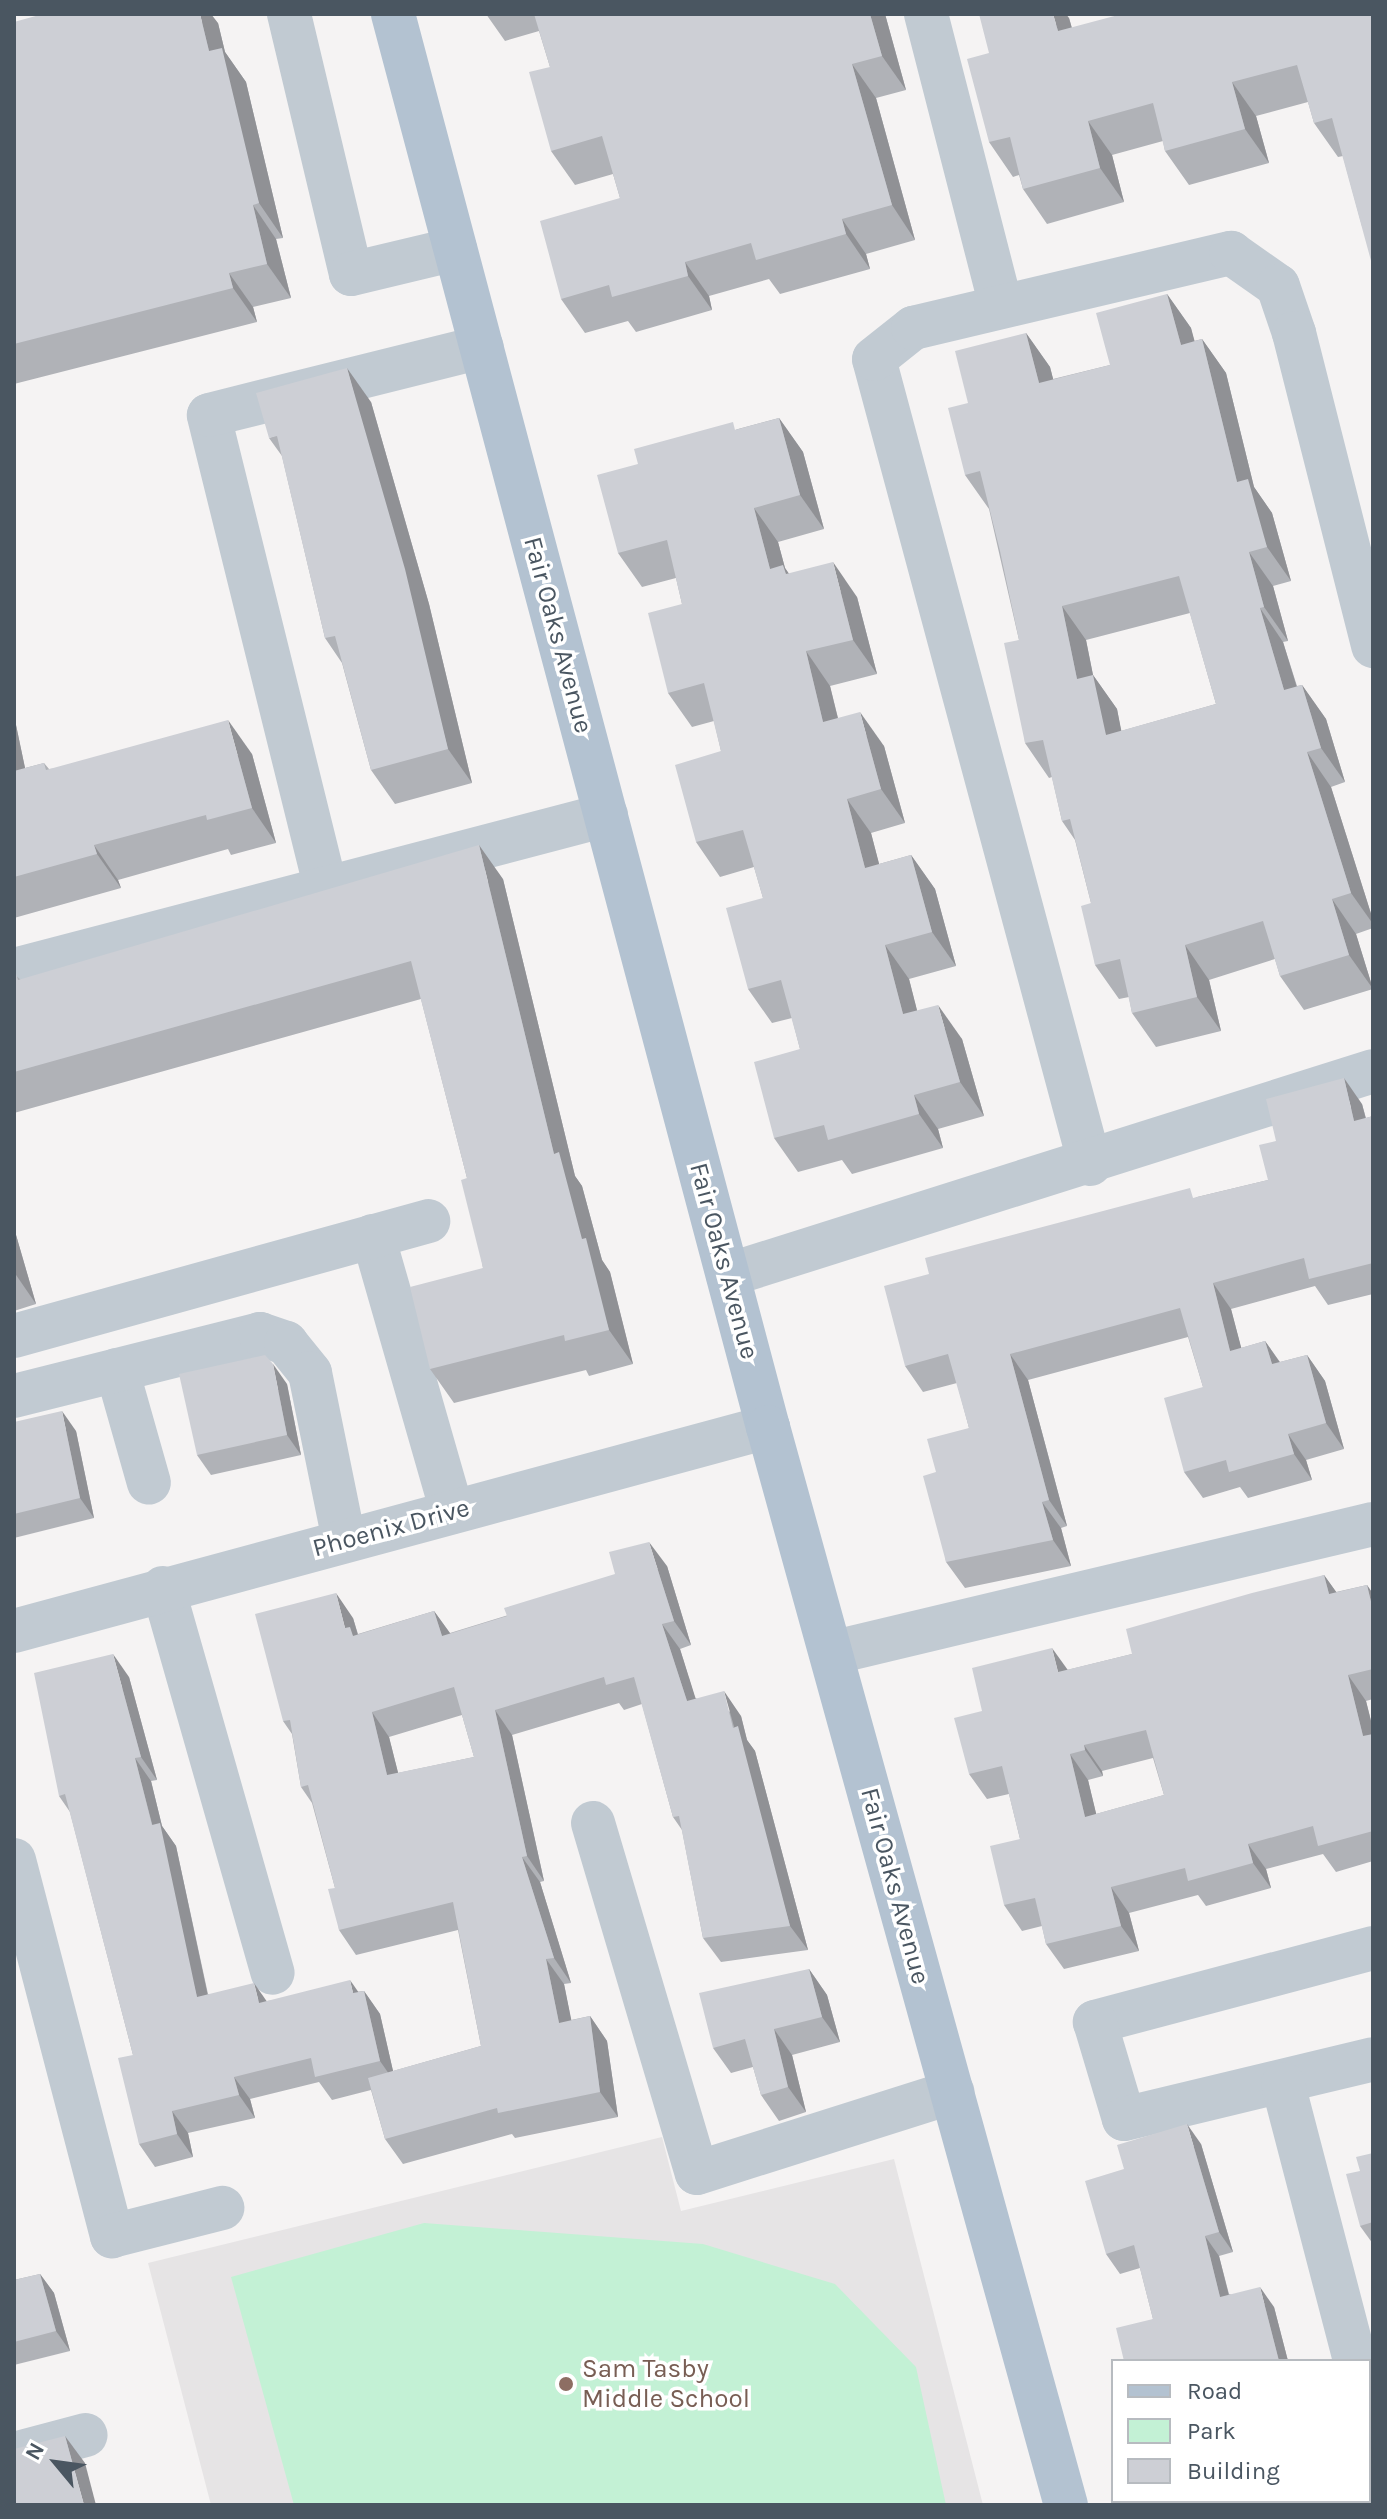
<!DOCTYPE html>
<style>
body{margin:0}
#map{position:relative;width:1387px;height:2519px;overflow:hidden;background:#f5f3f3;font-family:Karla,sans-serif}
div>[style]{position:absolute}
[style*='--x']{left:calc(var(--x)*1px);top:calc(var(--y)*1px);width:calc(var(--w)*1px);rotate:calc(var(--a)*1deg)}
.education>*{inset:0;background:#e6e4e5}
.green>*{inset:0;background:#c3f1d5}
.minor>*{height:44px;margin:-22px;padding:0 22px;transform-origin:22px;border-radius:22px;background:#c1cad2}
.major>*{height:44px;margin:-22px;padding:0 22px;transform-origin:22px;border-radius:22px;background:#b3c2d1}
.wall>*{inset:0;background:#b0b2b7;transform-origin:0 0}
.shaded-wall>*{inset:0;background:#909195}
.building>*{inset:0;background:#cdcfd5;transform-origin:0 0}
.dots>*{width:22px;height:22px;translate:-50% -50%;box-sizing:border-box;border:4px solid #fff;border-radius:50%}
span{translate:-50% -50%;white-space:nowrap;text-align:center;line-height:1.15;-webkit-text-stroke:7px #fff;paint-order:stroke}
.street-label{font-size:26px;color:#4a5661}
.education-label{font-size:26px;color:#785e54}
.left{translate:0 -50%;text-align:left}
.frame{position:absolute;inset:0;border:16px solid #4a5661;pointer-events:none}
.legend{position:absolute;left:1111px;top:2359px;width:260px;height:144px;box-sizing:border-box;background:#fff;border:2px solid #b7bbc0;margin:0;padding:10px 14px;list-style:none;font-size:24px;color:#4a5661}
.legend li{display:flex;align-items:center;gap:16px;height:40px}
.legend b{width:40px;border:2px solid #b7bbc0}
.north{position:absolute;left:16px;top:2423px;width:80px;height:80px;-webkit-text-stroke:6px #fff;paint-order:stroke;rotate:299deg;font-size:22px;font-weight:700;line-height:32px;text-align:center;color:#4a5661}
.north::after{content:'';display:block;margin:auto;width:28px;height:36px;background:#4a5661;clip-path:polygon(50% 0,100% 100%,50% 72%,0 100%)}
</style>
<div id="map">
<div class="education">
<div style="clip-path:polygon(662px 2137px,681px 2211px,894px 2159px,983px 2505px,211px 2505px,148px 2263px)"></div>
</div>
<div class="green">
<div style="clip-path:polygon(424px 2223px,703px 2244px,835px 2284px,916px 2367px,946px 2505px,294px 2505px,231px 2277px)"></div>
</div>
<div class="minor">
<div style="--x:289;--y:14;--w:267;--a:76.6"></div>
<div style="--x:351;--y:274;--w:107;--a:-13.5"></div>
<div style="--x:926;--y:14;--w:302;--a:75.6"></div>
<div style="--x:326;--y:889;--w:488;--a:-103.9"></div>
<div style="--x:209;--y:415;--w:281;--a:-14"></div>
<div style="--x:14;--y:970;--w:612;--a:-14.67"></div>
<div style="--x:1090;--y:1164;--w:833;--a:-105.02"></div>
<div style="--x:874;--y:359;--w:50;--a:-38.5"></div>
<div style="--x:913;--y:328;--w:327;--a:-13.3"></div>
<div style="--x:1231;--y:253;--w:57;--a:35.1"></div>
<div style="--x:1278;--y:286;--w:50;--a:71.2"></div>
<div style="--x:1294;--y:333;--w:323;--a:75.8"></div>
<div style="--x:373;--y:1236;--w:287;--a:74"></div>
<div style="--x:728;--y:1275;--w:676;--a:-17.55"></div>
<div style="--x:14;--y:1336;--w:430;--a:-15.5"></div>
<div style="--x:117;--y:1370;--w:117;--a:74.2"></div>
<div style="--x:14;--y:1396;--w:254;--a:-14.1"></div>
<div style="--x:260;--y:1334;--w:28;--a:19"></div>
<div style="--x:286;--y:1343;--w:38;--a:51"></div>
<div style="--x:310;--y:1373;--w:170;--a:78.5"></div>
<div style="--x:163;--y:1588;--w:400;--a:74.1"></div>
<div style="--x:14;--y:1631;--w:781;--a:-15.14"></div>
<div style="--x:831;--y:1653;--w:557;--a:-13.39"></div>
<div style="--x:593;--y:1823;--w:365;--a:73.5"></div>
<div style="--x:697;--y:2173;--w:268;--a:-17.6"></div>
<div style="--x:14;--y:1860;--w:389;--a:75.4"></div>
<div style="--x:112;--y:2236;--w:114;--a:-14.3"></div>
<div style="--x:1373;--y:1948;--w:288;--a:165.1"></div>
<div style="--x:1095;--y:2022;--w:101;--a:73.4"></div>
<div style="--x:1124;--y:2119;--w:256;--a:-13.5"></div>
<div style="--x:1283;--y:2084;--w:286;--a:75.4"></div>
<div style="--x:1369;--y:2415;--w:16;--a:75"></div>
<div style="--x:14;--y:2454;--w:74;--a:-14.8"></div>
</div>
<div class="major">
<div style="--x:393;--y:14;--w:1462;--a:75.14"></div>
<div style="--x:768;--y:1427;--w:1118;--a:74.55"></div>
</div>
<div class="wall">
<div style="clip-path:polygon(486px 14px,885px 14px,906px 90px,876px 98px,915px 240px,866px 254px,870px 269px,780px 294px,769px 279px,709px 296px,712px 310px,636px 332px,628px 321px,585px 333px,561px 299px,620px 198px,613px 174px,575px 185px,551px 151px,550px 67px,539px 31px,505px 41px)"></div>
<div style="clip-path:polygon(1373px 14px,1362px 226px,1343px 156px,1338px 157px,1314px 123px,1308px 102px,1256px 116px,1269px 163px,1189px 185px,1165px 151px,1163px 141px,1112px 155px,1124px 202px,1047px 224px,1023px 189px,1019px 175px,1013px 177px,989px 142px,989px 53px,1069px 18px,1072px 28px)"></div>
<div style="clip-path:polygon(14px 22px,218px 23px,225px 52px,246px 82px,283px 238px,276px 239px,291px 298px,253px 307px,257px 322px,14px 384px)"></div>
<div style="clip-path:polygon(evenodd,1167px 294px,1191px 328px,1194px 341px,1202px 339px,1226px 373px,1254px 487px,1272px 513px,1291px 581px,1273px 586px,1288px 641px,1283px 642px,1297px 686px,1302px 685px,1326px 719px,1345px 782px,1331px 787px,1373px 920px,1373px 928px,1356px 934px,1373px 989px,1304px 1010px,1280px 976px,1275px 959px,1209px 980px,1221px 1031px,1156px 1047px,1132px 1013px,1129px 997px,1119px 999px,1095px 965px,1091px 903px,1075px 840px,1062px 821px,1052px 777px,1049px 778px,1025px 743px,1019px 640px,989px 509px,965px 475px,968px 403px,1026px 333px,1050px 367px,1053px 379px,1110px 365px,1167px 294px,1190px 613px,1216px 704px,1121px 731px,1117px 709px,1093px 675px,1086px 640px,1190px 613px)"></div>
<div style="clip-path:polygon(371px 402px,429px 604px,472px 783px,395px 804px,371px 770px,342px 663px,325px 638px,282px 456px,269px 438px)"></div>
<div style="clip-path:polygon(779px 418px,803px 452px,824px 529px,778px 542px,785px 568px,789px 574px,857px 597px,877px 674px,830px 686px,838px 718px,884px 746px,905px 823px,871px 833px,879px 864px,911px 855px,935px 889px,956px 966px,909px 979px,917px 1011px,962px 1039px,984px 1116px,938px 1129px,943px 1148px,852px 1174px,842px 1160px,798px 1172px,774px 1138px,800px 1049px,792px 1018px,772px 1023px,748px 989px,763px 898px,754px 867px,720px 877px,696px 842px,721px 751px,714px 721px,692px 727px,668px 693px,682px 604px,676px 578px,642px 587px,618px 553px,638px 464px,738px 429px)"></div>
<div style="clip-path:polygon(14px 722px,16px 725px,25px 768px,44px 763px,49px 769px,252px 754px,276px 843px,231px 855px,228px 849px,118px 880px,121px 888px,14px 918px)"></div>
<div style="clip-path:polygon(503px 879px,575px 1176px,582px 1186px,602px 1260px,610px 1272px,633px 1364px,589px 1376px,586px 1370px,454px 1403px,430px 1369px,483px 1268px,467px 1178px,421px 999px,14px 1113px,14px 974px,21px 980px)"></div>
<div style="clip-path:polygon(1362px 1104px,1366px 1118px,1373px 1116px,1373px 1294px,1328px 1305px,1315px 1286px,1231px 1309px,1241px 1348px,1265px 1341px,1280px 1362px,1307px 1355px,1325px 1381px,1344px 1449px,1306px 1460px,1312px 1480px,1248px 1498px,1240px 1487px,1203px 1498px,1184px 1472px,1203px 1387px,1188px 1337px,1028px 1380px,1067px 1526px,1061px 1528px,1071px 1566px,965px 1588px,946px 1562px,936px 1472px,969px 1428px,957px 1383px,923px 1392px,905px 1366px,1197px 1197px,1268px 1180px,1276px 1141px)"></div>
<div style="clip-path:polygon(14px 1228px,36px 1304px,14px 1311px)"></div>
<div style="clip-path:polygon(287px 1384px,301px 1455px,211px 1475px,197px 1455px)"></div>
<div style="clip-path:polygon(14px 1422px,76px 1431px,94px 1518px,14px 1538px)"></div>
<div style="clip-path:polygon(evenodd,667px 1566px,691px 1645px,680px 1649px,695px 1698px,741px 1716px,747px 1740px,755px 1751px,808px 1950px,721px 1962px,703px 1938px,682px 1830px,673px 1817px,642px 1704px,624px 1710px,619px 1703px,512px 1735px,544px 1881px,540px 1882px,571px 1983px,564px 1984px,571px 2020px,590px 2016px,607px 2041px,618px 2117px,515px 2138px,512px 2134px,403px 2164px,385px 2139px,371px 2090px,332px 2100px,319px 2082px,250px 2099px,255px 2118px,188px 2133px,193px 2157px,155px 2167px,139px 2144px,133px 2055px,70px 1812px,59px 1796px,129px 1677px,157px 1780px,151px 1781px,162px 1826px,176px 1846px,208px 1994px,267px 2001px,364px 1991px,380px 2014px,393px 2071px,481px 2046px,458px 1930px,356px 1955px,339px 1930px,335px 1888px,312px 1803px,301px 1787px,292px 1734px,283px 1721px,353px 1618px,358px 1634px,434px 1611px,450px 1633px,667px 1566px,462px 1715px,474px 1757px,398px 1773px,389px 1737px,462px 1715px)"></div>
<div style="clip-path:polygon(evenodd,1324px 1575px,1336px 1592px,1367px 1585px,1373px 1594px,1373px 1699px,1366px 1701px,1373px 1729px,1373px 1861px,1336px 1872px,1323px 1854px,1266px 1869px,1271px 1888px,1206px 1906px,1198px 1895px,1129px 1913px,1139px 1951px,1064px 1969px,1046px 1944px,1042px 1926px,1022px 1931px,1004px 1905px,1020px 1839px,1009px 1794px,987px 1799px,969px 1774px,1067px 1670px,1132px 1654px,1324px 1575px,1153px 1758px,1164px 1795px,1096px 1814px,1088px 1780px,1103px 1776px,1102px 1771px,1153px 1758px)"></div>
<div style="clip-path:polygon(809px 1969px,827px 1995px,840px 2042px,792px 2055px,806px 2112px,779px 2121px,761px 2095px,753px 2067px,731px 2073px,713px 2048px)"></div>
<div style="clip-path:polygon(1201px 2144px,1233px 2252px,1219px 2256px,1229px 2294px,1274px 2307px,1288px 2361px,1124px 2361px,1153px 2319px,1140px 2268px,1120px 2274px,1106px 2254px,1124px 2169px)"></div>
<div style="clip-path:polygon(1373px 2153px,1373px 2244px,1360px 2226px,1360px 2171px)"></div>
<div style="clip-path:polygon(40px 2274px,54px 2293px,70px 2351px,14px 2365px,14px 2280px)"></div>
<div style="left:1170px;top:2501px;width:165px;height:4px"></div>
</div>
<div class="shaded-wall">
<div style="clip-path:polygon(200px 14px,211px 14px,218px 23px,225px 52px,246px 82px,283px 238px,259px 203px,209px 51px)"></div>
<div style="clip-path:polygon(870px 14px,885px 14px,906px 90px,882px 56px)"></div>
<div style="clip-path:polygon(1053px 14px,1066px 14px,1069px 18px,1082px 65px,1058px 31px)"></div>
<div style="clip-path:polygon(852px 64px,876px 98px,915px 240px,892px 205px)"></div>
<div style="clip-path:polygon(1232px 82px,1256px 116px,1269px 163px,1245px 129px)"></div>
<div style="clip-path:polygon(1088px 121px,1112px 155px,1124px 202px,1100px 168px)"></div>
<div style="clip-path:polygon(253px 205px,276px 239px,291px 298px,267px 264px)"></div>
<div style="clip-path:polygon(842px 219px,866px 254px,870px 269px,846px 234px)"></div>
<div style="clip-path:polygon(685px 262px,709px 296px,712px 310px,688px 276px)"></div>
<div style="clip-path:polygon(229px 273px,253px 307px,257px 322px,233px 288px)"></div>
<div style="clip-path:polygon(1167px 294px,1191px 328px,1205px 379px,1181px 345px)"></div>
<div style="clip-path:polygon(1026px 333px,1050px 367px,1063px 417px,1039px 383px)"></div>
<div style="clip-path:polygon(1202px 339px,1226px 373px,1254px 487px,1272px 513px,1291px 581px,1267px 547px,1237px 482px)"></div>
<div style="clip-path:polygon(347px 368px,371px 402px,429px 604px,472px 783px,448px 749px)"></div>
<div style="clip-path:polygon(779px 418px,803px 452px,824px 529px,800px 495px)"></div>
<div style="clip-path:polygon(754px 508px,778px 542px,785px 568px,807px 600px,770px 569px)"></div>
<div style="clip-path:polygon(1249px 552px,1273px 586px,1288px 641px,1264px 607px)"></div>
<div style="clip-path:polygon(833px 562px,857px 597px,877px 674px,853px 640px)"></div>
<div style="clip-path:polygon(1062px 606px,1086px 640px,1093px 675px,1117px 709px,1129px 769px,1106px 735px,1077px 679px)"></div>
<div style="clip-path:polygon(1260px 608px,1283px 642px,1308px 724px,1284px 690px)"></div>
<div style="clip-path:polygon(806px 651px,830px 686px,847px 756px,823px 722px)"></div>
<div style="clip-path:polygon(1302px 685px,1326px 719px,1345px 782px,1321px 748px)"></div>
<div style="clip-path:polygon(860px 712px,884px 746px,905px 823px,881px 789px)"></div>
<div style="clip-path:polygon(228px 720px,252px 754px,276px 843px,252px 808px)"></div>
<div style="clip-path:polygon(14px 722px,16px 725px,33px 806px,14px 779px)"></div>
<div style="clip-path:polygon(1307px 752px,1331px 787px,1373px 920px,1373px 924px,1351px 893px)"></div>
<div style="clip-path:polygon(847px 799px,871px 833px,889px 902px,865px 868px)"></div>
<div style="clip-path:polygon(94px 845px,118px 880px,121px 888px,97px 854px)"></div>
<div style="clip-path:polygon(479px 845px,503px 879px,575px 1176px,582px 1186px,602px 1260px,610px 1272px,633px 1364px,609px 1330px,554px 1154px)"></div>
<div style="clip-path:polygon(911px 855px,935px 889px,956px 966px,932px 932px)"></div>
<div style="clip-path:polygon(1332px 899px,1356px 934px,1373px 989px,1349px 955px)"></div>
<div style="clip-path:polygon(885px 945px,909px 979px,927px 1049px,903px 1014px)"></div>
<div style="clip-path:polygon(1185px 945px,1209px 980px,1221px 1031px,1197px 997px)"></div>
<div style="clip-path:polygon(938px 1005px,962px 1039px,984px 1116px,960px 1082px)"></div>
<div style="clip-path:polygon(1344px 1078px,1362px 1104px,1373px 1147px,1354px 1121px)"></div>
<div style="clip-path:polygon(914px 1095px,938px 1129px,943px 1148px,919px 1114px)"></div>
<div style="clip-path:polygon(14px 1228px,36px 1304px,14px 1272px)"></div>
<div style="clip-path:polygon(1213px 1283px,1231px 1309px,1249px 1377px,1230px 1351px)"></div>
<div style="clip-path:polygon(1265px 1341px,1283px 1367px,1272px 1364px)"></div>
<div style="clip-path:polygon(1010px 1354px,1028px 1380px,1067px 1526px,1049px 1500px)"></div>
<div style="clip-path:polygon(1307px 1355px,1325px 1381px,1344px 1449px,1326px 1423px)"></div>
<div style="clip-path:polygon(273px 1364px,287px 1384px,301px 1455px,287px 1435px)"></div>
<div style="clip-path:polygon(62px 1411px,76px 1431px,94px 1518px,80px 1498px)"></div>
<div style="clip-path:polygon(1288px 1434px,1306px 1460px,1312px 1480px,1294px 1454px)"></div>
<div style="clip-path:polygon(1042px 1502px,1061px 1528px,1071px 1566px,1053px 1540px)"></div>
<div style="clip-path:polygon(649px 1542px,667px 1566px,691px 1645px,674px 1621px)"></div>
<div style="clip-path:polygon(1324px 1575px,1342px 1600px,1329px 1594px)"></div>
<div style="clip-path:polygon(1367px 1585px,1373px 1594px,1373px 1610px)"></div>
<div style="clip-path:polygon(336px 1593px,353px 1618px,359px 1639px,368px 1651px,345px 1628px)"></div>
<div style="clip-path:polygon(434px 1611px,452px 1636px,442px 1636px)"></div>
<div style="clip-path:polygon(662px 1624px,680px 1649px,704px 1725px,687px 1701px)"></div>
<div style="clip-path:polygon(1052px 1648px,1070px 1673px,1058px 1672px)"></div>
<div style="clip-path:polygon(113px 1654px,129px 1677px,157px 1780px,141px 1757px)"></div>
<div style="clip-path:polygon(1348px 1675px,1366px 1701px,1373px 1729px,1373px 1751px,1363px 1736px)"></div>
<div style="clip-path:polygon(724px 1691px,741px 1716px,747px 1740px,755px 1751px,808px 1950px,790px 1926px)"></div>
<div style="clip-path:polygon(495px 1710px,512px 1735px,544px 1881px,527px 1856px)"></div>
<div style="clip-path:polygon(372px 1712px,389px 1737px,405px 1800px,387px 1775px)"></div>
<div style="clip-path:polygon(1084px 1745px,1102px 1771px,1103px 1776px,1085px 1750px)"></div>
<div style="clip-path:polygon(1070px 1754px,1088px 1780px,1103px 1842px,1085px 1817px)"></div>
<div style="clip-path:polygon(135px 1758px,151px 1781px,162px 1826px,176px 1846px,213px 2020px,197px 1997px)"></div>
<div style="clip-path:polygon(1248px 1844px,1266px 1869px,1271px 1888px,1253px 1863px)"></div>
<div style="clip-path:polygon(522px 1857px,540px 1882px,571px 1983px,554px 1958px)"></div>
<div style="clip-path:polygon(1111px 1887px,1129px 1913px,1139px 1951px,1121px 1926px)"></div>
<div style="clip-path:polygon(546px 1959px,564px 1984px,577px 2048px,559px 2023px)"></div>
<div style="clip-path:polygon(809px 1969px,827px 1995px,840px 2042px,822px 2017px)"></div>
<div style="clip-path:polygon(350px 1980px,366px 2003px,353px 1993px)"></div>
<div style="clip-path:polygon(254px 1983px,270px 2006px,259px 2003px)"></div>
<div style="clip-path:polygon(364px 1991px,380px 2014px,396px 2084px,380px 2061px)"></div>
<div style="clip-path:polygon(590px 2016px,607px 2041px,618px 2117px,600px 2092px)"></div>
<div style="clip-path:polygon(774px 2029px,792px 2055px,806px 2112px,788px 2087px)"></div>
<div style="clip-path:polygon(234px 2077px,250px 2099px,255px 2118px,239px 2095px)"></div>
<div style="clip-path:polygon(172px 2111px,188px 2133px,193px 2157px,177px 2134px)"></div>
<div style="clip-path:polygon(1187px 2124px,1201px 2144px,1233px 2252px,1219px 2232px)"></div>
<div style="clip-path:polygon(1205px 2236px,1219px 2256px,1234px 2316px,1220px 2297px)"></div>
<div style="clip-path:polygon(40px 2274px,54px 2293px,70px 2351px,56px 2331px)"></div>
<div style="clip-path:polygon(1260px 2287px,1274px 2307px,1288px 2361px,1279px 2361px)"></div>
<div style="clip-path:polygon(65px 2436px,85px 2463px,96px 2505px,84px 2505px)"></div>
<div style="clip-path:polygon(1328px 2501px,1335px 2501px,1337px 2505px,1331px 2505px)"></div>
</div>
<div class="building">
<div style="clip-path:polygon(43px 14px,200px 14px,209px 51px,222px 48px,259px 203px,253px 205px,267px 264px,229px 273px,233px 288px,14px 344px,14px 22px)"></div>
<div style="clip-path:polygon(534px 14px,870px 14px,882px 56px,852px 64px,892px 205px,842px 219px,846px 234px,756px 260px,751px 243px,685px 262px,688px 276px,612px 297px,609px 285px,561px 299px,540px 221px,620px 198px,602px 136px,551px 151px,529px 72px,550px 67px)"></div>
<div style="clip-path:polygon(979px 14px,1053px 14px,1058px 31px,1122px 14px,1373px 14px,1373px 268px,1332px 118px,1314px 123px,1297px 65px,1232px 82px,1245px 129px,1165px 151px,1153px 103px,1088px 121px,1100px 168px,1023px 189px,1010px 137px,989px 142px,967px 59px,989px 53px)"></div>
<div style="clip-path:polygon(evenodd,1167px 294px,1181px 345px,1202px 339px,1237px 482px,1248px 479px,1267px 547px,1249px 552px,1264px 607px,1260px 608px,1284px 690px,1302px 685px,1321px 748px,1307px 752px,1351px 893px,1332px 899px,1349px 955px,1280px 976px,1263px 921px,1185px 945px,1197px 997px,1132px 1013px,1120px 959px,1095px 965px,1081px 906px,1091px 903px,1070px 819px,1062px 821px,1043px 740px,1025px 743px,1004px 643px,1019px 640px,1000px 551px,980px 471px,965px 475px,948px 408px,968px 403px,955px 351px,1026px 333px,1039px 383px,1110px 365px,1096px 313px,1167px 294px,1179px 576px,1216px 704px,1106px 735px,1093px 675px,1077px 679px,1062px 606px,1179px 576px)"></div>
<div style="clip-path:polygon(347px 368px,405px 569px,448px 749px,371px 770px,335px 636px,325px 638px,277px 436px,269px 438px,256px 393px)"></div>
<div style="clip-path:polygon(779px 418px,800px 495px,754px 508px,770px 569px,783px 565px,786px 574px,833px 562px,853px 640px,806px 651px,823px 722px,860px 712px,881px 789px,847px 799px,865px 868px,911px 855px,932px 932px,885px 945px,903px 1014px,938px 1005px,960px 1082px,914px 1095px,919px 1114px,828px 1140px,824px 1125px,774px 1138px,754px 1062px,800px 1049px,781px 980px,748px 989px,726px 908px,763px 898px,743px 830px,696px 842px,675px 765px,721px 751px,704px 683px,668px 693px,648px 613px,682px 604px,667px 540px,618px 553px,597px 475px,638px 464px,634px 449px,733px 422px,735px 430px)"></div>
<div style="clip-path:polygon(228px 720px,252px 808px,207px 820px,206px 815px,94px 845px,97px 854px,14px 877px,14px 771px,44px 763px,46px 770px)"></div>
<div style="clip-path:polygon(479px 845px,554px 1154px,559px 1152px,582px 1239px,586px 1238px,609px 1330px,565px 1341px,564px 1335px,430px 1369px,410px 1287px,483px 1268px,461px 1180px,467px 1178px,411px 961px,14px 1072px,14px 974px,16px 973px,18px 980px)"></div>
<div style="clip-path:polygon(1344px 1078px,1354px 1121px,1373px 1116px,1373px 1263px,1309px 1279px,1304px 1258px,1213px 1283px,1230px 1351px,1265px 1341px,1272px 1364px,1307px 1355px,1326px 1423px,1288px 1434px,1294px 1454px,1229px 1472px,1226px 1460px,1184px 1472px,1164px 1398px,1203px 1387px,1180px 1308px,1010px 1354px,1049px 1500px,1042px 1502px,1053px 1540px,946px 1562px,923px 1476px,936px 1472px,927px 1439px,969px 1428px,948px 1354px,905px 1366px,884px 1286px,929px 1274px,925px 1258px,1190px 1188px,1193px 1198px,1268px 1180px,1259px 1145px,1276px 1141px,1266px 1099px)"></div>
<div style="clip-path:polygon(265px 1355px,273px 1364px,287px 1435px,197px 1455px,179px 1374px)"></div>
<div style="clip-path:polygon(62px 1411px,80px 1498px,14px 1514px,14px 1422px)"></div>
<div style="clip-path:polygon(evenodd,649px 1542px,674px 1621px,662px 1624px,687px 1701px,724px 1691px,733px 1728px,738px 1726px,790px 1926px,703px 1938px,679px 1816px,673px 1817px,634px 1677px,606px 1685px,604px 1677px,495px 1710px,527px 1856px,522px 1857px,554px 1958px,546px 1959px,559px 2023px,590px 2016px,600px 2092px,498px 2113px,497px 2108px,385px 2139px,368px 2078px,481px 2046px,453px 1902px,339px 1930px,328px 1889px,335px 1888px,308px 1785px,301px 1787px,290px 1720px,283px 1721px,255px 1614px,336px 1593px,345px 1628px,350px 1627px,353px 1636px,434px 1611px,442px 1636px,507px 1616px,504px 1608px,615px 1574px,609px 1552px,649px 1542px,454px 1687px,474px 1757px,387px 1775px,372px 1712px,454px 1687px)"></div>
<div style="clip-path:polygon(evenodd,1324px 1575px,1329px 1594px,1367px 1585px,1373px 1610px,1373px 1669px,1348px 1675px,1363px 1736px,1373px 1734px,1373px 1831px,1318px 1846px,1313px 1826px,1248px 1844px,1253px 1863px,1188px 1881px,1185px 1868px,1111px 1887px,1121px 1926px,1046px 1944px,1035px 1898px,1004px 1905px,990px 1846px,1020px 1839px,1002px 1766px,969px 1774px,954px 1718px,982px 1711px,972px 1668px,1052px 1648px,1058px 1672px,1132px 1654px,1126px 1629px,1252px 1593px,1324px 1575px,1146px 1730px,1164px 1795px,1085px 1817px,1070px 1754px,1085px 1750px,1084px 1745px,1146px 1730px)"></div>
<div style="clip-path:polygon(113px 1654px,141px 1757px,135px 1758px,152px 1825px,160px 1823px,197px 1997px,254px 1983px,259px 2003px,350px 1980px,353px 1993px,364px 1991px,380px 2061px,315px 2077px,311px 2058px,234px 2077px,239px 2095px,172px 2111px,177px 2134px,139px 2144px,118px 2058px,133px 2055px,65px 1794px,59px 1796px,34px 1673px)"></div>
<div style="clip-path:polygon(809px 1969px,822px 2017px,774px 2029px,788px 2087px,761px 2095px,745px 2039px,713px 2048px,699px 1993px)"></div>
<div style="clip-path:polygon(1187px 2124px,1219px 2232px,1205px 2236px,1220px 2297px,1260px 2287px,1279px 2361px,1124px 2361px,1116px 2328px,1153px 2319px,1134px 2245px,1106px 2254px,1085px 2181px,1124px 2169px,1117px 2145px)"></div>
<div style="clip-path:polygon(1373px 2153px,1373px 2222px,1360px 2226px,1346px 2174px,1360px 2171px,1356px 2157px)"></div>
<div style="clip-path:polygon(40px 2274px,56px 2331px,14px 2342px,14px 2280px)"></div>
<div style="clip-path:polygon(65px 2436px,84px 2505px,14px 2505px,14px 2449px)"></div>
<div style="left:1170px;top:2501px;width:156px;height:4px"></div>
</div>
<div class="dots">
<div style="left:566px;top:2384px;background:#8d6e63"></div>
</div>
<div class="street-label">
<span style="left:558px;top:635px;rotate:75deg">Fair Oaks Avenue</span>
<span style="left:724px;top:1261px;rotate:75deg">Fair Oaks Avenue</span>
<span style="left:391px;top:1528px;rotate:-15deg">Phoenix Drive</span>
<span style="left:895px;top:1886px;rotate:75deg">Fair Oaks Avenue</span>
</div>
<div class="education-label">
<span class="left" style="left:582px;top:2384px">Sam Tasby<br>Middle School</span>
</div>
<div class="frame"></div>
<ul class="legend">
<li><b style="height:10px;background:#b3c2d1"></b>Road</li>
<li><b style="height:22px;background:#c3f1d5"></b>Park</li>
<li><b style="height:22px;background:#cdcfd5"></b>Building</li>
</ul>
<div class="north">N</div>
</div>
